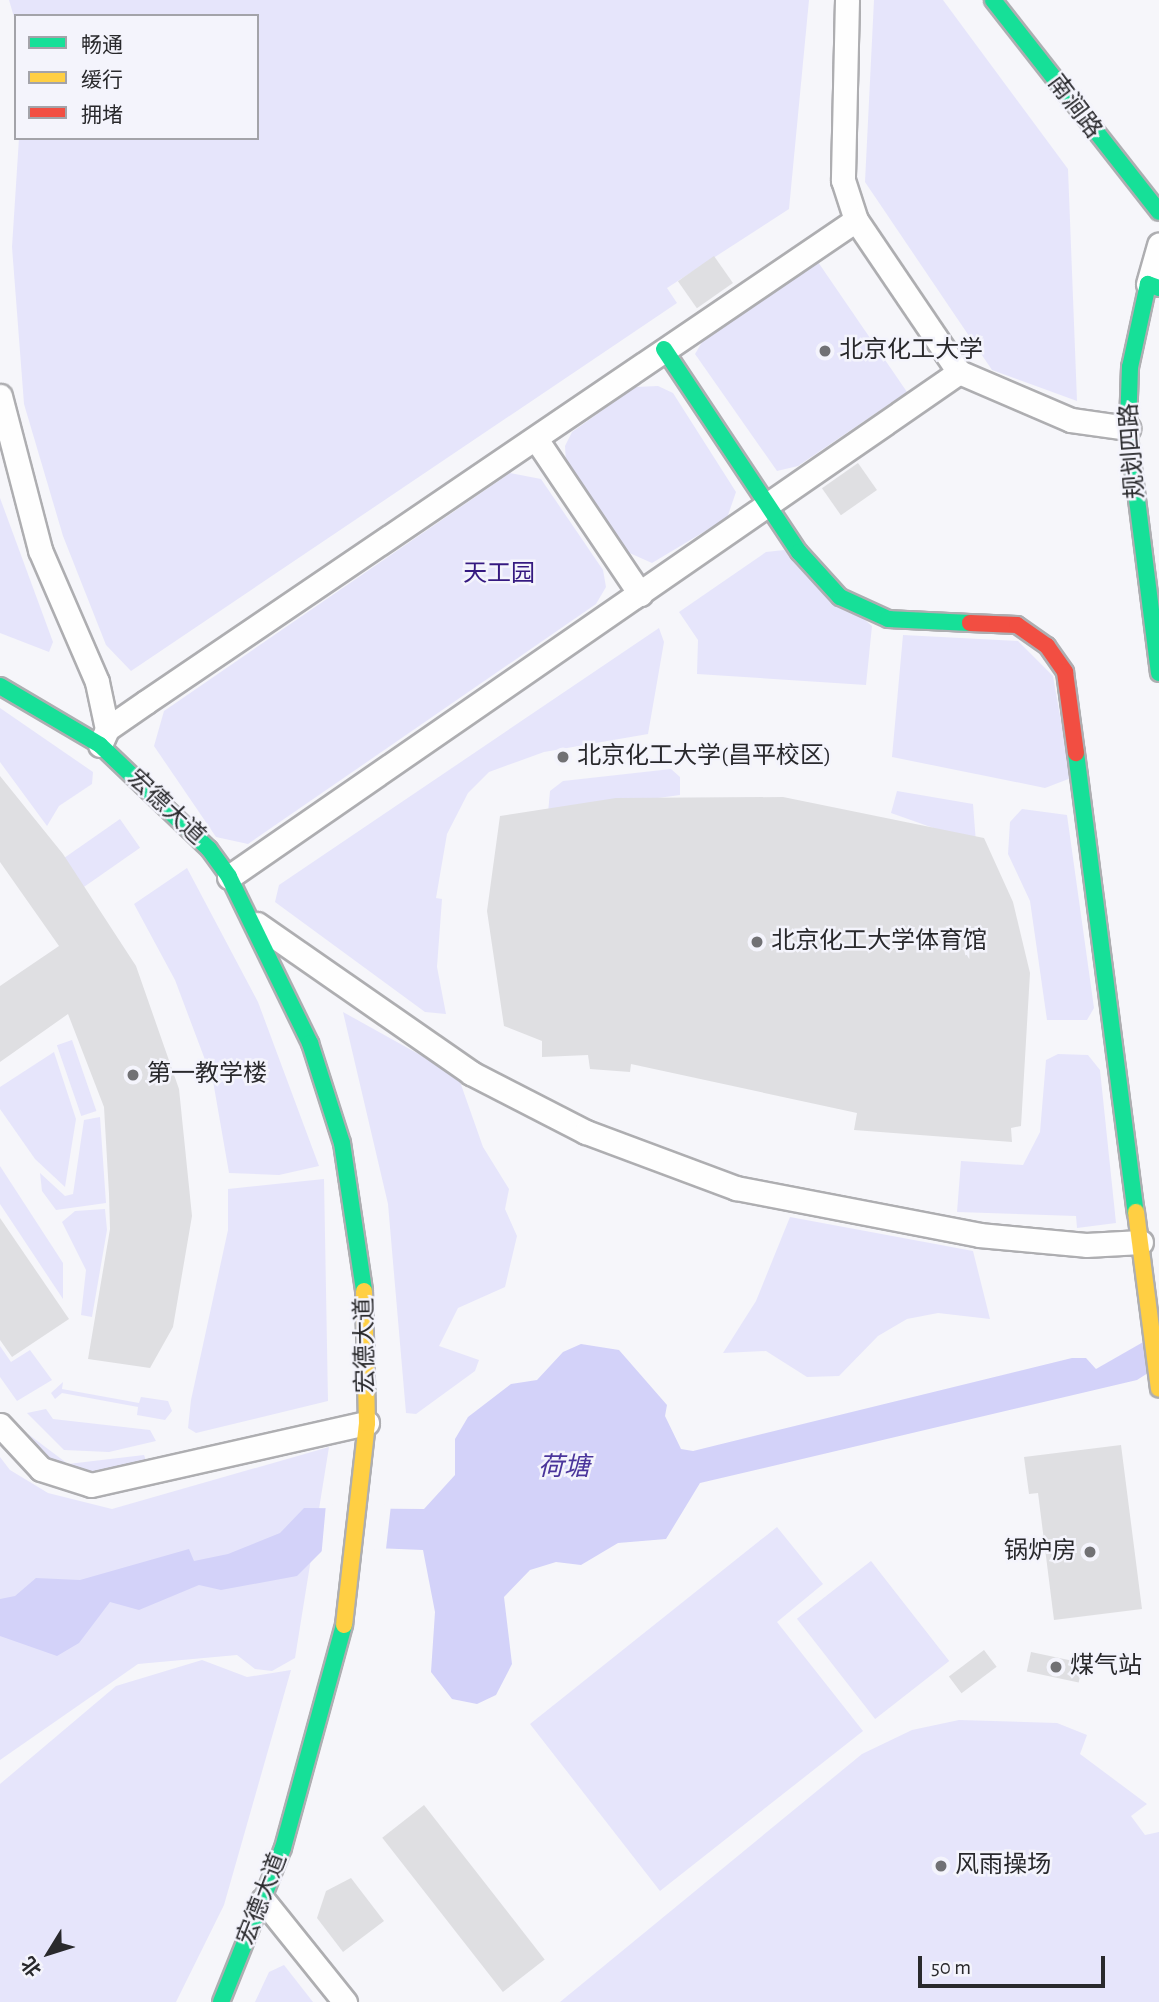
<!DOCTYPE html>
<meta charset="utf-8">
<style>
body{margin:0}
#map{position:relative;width:1159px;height:2002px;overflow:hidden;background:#f6f6fa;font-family:"Alegreya Sans","Noto Sans SC",sans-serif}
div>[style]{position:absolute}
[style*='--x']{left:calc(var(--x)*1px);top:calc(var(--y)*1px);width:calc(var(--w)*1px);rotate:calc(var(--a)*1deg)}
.green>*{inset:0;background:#e6e5fb;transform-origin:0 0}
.water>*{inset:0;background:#d3d2f9}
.pier>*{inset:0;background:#f6f6fa}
.building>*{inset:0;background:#dfdfe2;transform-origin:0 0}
.roads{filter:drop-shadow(2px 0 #aeaeb1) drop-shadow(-2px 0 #aeaeb1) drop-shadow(0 2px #aeaeb1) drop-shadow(0 -2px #aeaeb1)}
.street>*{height:23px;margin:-11.5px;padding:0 11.5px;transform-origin:11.5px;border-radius:11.5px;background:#fefefe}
.fast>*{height:16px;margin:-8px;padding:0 8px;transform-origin:8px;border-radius:8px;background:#16e098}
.slow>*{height:16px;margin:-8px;padding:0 8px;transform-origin:8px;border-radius:8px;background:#ffcf43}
.jam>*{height:16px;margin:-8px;padding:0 8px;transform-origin:8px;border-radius:8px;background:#f24e42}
.dots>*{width:19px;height:19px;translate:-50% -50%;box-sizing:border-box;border:4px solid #f4f4fc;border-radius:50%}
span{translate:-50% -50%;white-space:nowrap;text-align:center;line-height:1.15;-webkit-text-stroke:5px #f4f4fc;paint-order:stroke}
.street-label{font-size:24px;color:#29292c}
.poi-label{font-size:24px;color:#29292c}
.left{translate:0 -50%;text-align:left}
.right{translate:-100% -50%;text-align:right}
.park-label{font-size:24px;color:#351980}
.water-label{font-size:26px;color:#4a359b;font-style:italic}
.legend{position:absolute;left:14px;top:14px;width:245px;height:126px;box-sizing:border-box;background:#f4f4fc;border:2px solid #a3a3a9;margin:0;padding:9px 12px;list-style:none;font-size:21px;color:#29292c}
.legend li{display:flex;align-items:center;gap:14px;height:35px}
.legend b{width:35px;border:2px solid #a3a3a9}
.north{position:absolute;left:14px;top:1918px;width:70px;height:70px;-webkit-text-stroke:5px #f4f4fc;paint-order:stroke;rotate:232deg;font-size:19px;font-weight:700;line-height:28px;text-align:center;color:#29292c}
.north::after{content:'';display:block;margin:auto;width:24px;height:32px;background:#29292c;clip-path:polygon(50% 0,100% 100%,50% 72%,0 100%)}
.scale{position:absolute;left:918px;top:1956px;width:187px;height:32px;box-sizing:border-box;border:4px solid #29292c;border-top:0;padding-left:9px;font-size:21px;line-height:24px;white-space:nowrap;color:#29292c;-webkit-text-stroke:5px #f4f4fc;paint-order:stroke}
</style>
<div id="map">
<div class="green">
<div style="clip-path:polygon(9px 0,809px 0,789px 209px,667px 288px,677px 303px,131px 671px,106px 645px,63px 536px,24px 404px,12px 247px,19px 138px,257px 138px,257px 16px,16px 16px,16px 24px)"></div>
<div style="clip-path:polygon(874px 0,943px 0,1068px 169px,1077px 401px,992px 370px,865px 182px)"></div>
<div style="clip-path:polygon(818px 262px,907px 392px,798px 466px,777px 471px,695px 354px,702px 342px)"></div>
<div style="clip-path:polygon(658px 386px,673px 393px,736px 492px,727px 518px,652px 563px,625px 551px,566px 463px,565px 446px,572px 432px,635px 387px)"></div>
<div style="clip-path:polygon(510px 473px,541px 479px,603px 570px,606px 587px,596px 604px,248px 844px,216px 837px,154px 746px,164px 711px)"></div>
<div style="clip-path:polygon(0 498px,53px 642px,49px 652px,0 633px)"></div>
<div style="clip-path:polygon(784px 550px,872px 626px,866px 685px,697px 674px,698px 640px,679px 612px,766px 552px)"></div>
<div style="clip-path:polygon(659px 628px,664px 642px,648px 734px,544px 752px,489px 772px,468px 793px,447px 834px,436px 898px,442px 899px,437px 967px,446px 1014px,425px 1012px,275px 902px,279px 885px)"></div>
<div style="clip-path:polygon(903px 635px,1018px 641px,1053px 676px,1071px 778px,1045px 788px,892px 757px)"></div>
<div style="clip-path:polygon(0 708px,93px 772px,92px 784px,59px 806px,47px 826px,0 762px)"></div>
<div style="clip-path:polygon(671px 769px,680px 777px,680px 795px,548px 813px,550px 791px,563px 781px)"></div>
<div style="clip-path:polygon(897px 791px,973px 804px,976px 843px,891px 813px)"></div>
<div style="clip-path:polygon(1022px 809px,1067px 815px,1094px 1008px,1087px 1020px,1047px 1020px,1030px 901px,1008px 854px,1010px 822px)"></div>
<div style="left:120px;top:819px;width:35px;height:73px;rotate:55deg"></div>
<div style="clip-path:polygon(187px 868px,258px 1002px,319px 1166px,279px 1175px,229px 1173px,213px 1081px,175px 980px,134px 904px)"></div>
<div style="clip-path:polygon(343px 1012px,458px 1076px,483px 1147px,509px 1189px,505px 1209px,517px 1236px,505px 1287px,458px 1308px,439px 1346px,479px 1360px,475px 1371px,416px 1414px,406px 1413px,388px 1204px)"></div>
<div style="left:72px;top:1040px;width:75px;height:16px;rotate:71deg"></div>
<div style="clip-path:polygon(54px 1052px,76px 1119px,65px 1187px,35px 1159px,0 1109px,0 1087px)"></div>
<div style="clip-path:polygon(1058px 1054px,1088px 1055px,1100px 1070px,1116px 1223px,1077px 1228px,1076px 1216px,957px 1212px,961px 1161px,1023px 1165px,1040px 1132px,1046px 1060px)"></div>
<div style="clip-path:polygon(100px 1117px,106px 1203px,56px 1210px,42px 1191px,40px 1173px,65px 1196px,73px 1194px,84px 1120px)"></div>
<div style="clip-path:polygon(0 1166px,63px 1263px,63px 1299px,0 1204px)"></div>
<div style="clip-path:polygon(324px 1179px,328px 1401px,196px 1433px,188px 1428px,191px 1400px,228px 1230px,228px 1189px)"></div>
<div style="clip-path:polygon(105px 1209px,107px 1230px,92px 1317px,81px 1315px,86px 1270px,62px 1222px,75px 1211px)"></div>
<div style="clip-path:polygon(790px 1217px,973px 1251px,990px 1319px,938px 1313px,907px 1319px,878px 1336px,839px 1376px,807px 1377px,766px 1351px,723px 1353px,756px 1301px)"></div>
<div style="clip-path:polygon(0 1346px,11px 1362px,30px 1350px,52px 1380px,17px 1401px,0 1377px)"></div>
<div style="clip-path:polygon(63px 1382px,62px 1389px,139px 1403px,141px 1397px,168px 1401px,172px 1411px,165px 1420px,137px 1415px,138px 1407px,62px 1393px,55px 1399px,51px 1393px)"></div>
<div style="clip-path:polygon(46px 1409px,53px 1419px,150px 1430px,156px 1441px,109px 1452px,64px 1450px,27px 1413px)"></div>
<div style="clip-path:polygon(28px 1434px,68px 1464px,144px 1455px,147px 1463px,85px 1474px,42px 1457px,24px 1438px)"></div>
<div style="clip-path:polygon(329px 1447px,295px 1658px,272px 1671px,255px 1669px,237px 1655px,138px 1664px,0 1760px,0 1457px,10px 1470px,48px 1493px,112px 1509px)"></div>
<div style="clip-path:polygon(777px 1527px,823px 1584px,777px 1622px,863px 1731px,660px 1891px,530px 1724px)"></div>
<div style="left:871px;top:1561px;width:127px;height:94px;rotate:52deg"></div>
<div style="clip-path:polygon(202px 1660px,247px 1677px,291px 1670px,224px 1905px,176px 2002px,0 2002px,0 1784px,116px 1686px)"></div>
<div style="clip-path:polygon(959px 1720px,1057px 1723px,1087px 1735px,1080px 1754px,1147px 1804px,1131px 1816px,1145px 1835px,1159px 1832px,1159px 2002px,560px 2002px,862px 1754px,912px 1730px)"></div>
<div style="clip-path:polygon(284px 1965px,313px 2002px,255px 2002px,269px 1972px)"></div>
</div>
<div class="water">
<div style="clip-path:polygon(1159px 1333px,1159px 1366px,1137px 1380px,700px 1483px,666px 1539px,618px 1543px,581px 1565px,556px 1562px,530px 1570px,504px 1597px,512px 1664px,496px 1695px,477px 1704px,452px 1699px,431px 1672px,435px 1612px,423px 1550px,327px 1546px,297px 1576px,221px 1590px,199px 1585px,139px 1610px,110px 1602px,79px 1643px,57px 1656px,0 1636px,0 1599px,15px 1596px,36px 1578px,80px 1580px,189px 1549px,194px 1561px,228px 1554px,280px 1533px,304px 1508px,424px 1509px,455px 1475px,455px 1439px,468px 1417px,511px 1384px,537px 1380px,563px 1352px,581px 1344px,619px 1350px,667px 1405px,665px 1416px,681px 1449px,693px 1451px,1072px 1358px,1086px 1358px,1096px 1369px)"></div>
</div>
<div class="pier">
<div style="clip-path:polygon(326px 1504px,391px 1505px,386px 1549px,329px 1550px,321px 1559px)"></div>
</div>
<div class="building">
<div style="left:714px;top:256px;width:33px;height:44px;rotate:55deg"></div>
<div style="left:858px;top:463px;width:33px;height:44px;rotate:55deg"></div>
<div style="clip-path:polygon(0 776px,63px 854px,136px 966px,179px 1089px,192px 1216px,173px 1327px,150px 1368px,88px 1359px,110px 1229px,109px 1194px,104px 1107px,68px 1014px,0 1062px,0 986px,59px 946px,0 862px)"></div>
<div style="clip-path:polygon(783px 797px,984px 838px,1013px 902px,1030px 973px,1021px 1126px,1011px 1128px,1012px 1142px,854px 1130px,857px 1113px,631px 1064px,630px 1072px,590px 1069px,588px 1055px,542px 1057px,542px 1041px,504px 1026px,487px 911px,500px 816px,616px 798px)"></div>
<div style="clip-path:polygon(0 1218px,69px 1319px,12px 1357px,0 1340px)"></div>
<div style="clip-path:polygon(1121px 1445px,1142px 1609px,1054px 1620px,1038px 1493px,1029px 1494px,1024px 1457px)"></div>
<div style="left:984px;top:1650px;width:21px;height:44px;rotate:53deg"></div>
<div style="left:1031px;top:1652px;width:53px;height:20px;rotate:12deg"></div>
<div style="left:424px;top:1805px;width:196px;height:53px;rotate:52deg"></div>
<div style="clip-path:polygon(351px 1878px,384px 1921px,343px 1952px,317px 1918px,326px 1891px)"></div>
</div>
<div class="roads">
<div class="street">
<div style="--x:847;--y:0;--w:180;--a:91.3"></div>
<div style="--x:843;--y:180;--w:42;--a:72"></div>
<div style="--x:856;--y:220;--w:184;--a:55.9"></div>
<div style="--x:959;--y:372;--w:122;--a:23.2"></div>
<div style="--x:1071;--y:420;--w:58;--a:8"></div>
<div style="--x:1148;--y:284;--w:41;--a:-74.2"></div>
<div style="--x:0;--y:396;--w:159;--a:75.4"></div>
<div style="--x:40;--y:550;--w:144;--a:66.6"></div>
<div style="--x:97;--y:682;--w:48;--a:78"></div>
<div style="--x:536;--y:439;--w:187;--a:56.1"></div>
<div style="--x:100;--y:745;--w:17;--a:-66"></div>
<div style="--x:107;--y:729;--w:47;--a:-34.7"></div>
<div style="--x:146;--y:702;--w:858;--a:-34.17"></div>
<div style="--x:229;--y:877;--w:888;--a:-34.67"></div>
<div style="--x:257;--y:924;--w:261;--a:34.8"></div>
<div style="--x:471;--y:1073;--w:129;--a:27.2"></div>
<div style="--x:586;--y:1132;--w:160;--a:20.5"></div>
<div style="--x:736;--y:1188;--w:248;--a:10.9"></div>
<div style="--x:979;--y:1235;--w:107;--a:5.3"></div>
<div style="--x:1086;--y:1245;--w:55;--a:-3.1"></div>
<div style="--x:0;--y:1425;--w:60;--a:47"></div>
<div style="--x:41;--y:1469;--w:52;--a:17.7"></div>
<div style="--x:91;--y:1485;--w:283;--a:-12.7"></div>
<div style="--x:263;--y:1900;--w:131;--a:51.2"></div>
</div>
<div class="fast">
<div style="--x:993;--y:0;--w:269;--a:51.9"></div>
<div style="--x:1159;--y:288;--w:12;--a:-160"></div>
<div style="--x:1148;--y:284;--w:85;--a:102.2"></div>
<div style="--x:1130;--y:367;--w:61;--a:91.9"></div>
<div style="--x:1128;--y:428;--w:247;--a:82.8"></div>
<div style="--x:664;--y:349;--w:244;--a:56.4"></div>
<div style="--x:799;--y:552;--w:61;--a:47.7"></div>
<div style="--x:840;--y:597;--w:53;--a:24.6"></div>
<div style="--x:888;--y:619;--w:82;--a:2.8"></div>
<div style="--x:0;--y:686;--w:116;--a:30.5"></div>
<div style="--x:100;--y:745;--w:151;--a:43.7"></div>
<div style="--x:209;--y:849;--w:34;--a:54"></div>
<div style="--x:229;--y:877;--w:185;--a:64"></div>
<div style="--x:310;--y:1043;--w:105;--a:72.3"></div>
<div style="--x:342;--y:1143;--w:150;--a:81.5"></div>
<div style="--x:1076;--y:753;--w:463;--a:82.6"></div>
<div style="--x:221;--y:2002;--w:166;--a:-68.1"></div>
<div style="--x:283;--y:1848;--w:231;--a:-74.7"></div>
</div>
<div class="slow">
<div style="--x:1136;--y:1212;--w:178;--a:82.6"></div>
<div style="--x:344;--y:1625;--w:203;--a:-83.5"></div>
<div style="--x:367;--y:1423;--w:132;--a:-91.3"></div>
</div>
<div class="jam">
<div style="--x:970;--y:623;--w:47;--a:2.4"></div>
<div style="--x:1017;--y:625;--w:37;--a:35"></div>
<div style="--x:1047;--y:646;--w:32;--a:55"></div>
<div style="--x:1065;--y:672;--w:82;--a:82.3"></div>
</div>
</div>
<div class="dots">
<div style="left:825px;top:351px;background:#717174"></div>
<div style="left:563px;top:757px;background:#717174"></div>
<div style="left:757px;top:942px;background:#717174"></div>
<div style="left:133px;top:1075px;background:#717174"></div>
<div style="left:1090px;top:1552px;background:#717174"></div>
<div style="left:1056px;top:1667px;background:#717174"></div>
<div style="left:941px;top:1866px;background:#717174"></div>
</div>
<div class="street-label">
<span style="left:1074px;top:107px;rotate:53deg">南涧路</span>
<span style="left:1133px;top:451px;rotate:-94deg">规划四路</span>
<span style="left:166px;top:808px;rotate:43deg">宏德大道</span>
<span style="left:366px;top:1345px;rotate:-91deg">宏德大道</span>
<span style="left:263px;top:1899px;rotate:-69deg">宏德大道</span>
</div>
<div class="poi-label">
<span class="left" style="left:839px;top:351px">北京化工大学</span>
<span class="left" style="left:577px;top:757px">北京化工大学(昌平校区)</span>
<span class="left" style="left:771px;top:942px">北京化工大学体育馆</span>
<span class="left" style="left:147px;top:1075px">第一教学楼</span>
<span class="right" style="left:1076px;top:1552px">锅炉房</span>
<span class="left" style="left:1070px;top:1667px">煤气站</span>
<span class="left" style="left:955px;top:1866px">风雨操场</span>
</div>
<div class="park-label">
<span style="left:499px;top:575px">天工园</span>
</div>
<div class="water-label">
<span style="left:564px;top:1468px">荷塘</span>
</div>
<ul class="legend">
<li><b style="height:9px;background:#16e098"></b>畅通</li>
<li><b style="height:9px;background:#ffcf43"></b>缓行</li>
<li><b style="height:9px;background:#f24e42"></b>拥堵</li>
</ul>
<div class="north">北</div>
<div class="scale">50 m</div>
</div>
